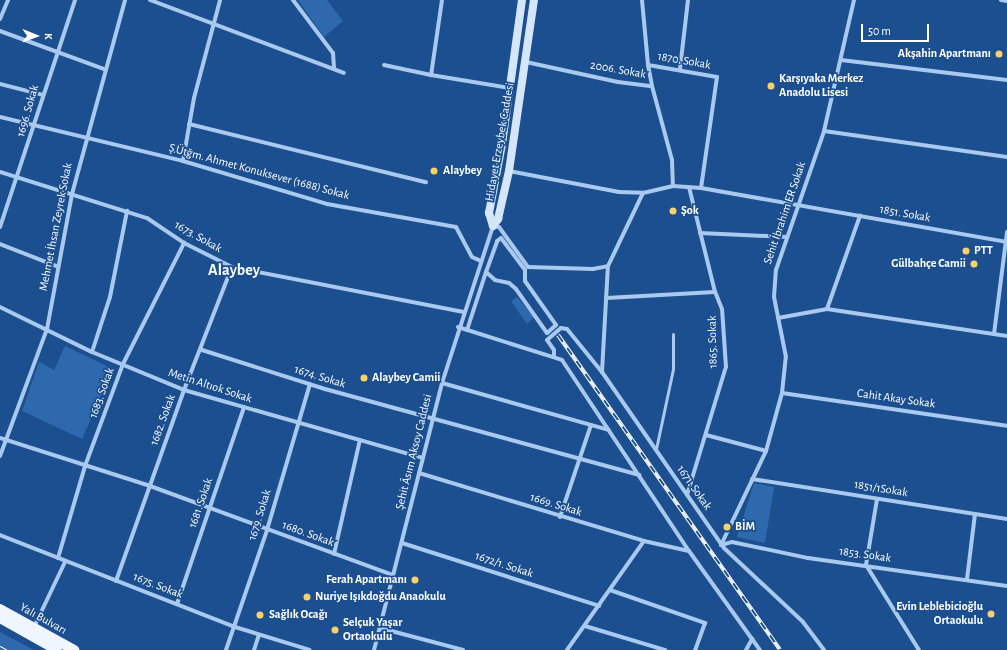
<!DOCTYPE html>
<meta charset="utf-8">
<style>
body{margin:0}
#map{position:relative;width:1007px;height:650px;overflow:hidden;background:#1b4f8f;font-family:"Alegreya Sans",sans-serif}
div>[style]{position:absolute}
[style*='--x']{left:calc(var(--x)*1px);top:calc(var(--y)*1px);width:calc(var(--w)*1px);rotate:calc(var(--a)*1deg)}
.green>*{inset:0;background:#2e69ad}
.lane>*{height:3px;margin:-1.5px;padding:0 1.5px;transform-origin:1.5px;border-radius:1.5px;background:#a9c9ee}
.street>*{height:4px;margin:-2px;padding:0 2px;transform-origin:2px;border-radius:2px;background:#a9c9ee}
.secondary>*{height:8px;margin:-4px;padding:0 4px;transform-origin:4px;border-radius:4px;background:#d6e6fa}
.primary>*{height:10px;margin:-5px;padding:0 5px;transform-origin:5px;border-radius:5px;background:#f0f6ff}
.tram>*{height:1px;margin:-0.5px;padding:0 0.5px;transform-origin:0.5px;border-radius:0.5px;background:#fff}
.rail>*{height:4px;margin-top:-2px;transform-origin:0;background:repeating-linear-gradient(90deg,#1b4f8f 0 8px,#fff 0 16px);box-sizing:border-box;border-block:1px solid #fff}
.dots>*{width:11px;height:11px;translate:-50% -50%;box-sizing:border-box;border:2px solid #1b4f8f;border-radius:50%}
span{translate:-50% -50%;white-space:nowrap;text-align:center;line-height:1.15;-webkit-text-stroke:3.5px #1b4f8f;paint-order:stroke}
.poi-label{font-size:12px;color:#fff;font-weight:700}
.right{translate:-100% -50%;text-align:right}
.left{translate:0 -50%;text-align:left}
.street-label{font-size:12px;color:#fff}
.district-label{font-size:16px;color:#fff;font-weight:700}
.north{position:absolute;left:16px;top:16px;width:40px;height:40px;-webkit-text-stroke:3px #1b4f8f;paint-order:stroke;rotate:91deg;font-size:11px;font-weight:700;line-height:16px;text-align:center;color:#fff}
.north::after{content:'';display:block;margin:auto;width:14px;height:18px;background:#fff;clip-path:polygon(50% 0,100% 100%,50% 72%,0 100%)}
.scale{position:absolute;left:861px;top:24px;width:68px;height:18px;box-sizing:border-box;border:2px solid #fff;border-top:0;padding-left:5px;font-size:12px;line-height:14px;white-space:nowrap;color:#fff;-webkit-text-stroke:3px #1b4f8f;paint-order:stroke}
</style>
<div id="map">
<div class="green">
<div style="clip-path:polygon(298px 0,327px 0,343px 21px,324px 37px)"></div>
<div style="clip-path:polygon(517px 297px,534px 317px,527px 324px,511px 301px)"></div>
<div style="clip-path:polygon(65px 346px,113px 369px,82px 439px,22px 411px,39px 362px,54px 370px)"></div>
<div style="clip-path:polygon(754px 483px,774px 487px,765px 543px,737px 537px)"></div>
<div style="clip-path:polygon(0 632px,34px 650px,0 650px)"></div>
</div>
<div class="lane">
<div style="--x:656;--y:449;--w:82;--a:-78"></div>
<div style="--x:673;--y:369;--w:35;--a:-90"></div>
</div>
<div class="street">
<div style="--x:150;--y:0;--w:207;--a:20.6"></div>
<div style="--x:293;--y:0;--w:66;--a:53"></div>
<div style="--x:333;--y:53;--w:15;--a:86"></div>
<div style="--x:442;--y:0;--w:76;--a:98.3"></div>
<div style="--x:431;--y:75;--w:80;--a:9.3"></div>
<div style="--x:642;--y:0;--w:65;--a:84.7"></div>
<div style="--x:648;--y:65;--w:70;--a:9.9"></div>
<div style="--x:717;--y:77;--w:112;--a:98.2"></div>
<div style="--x:1001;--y:0;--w:6;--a:9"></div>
<div style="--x:0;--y:19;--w:21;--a:-67"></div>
<div style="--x:0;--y:31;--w:111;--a:20.1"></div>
<div style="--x:841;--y:60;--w:167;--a:6.9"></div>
<div style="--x:526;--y:62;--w:94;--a:12.3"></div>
<div style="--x:618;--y:82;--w:34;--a:7"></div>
<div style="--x:652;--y:86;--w:77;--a:74.9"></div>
<div style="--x:672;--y:160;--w:26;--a:88"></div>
<div style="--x:384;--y:65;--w:48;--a:12"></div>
<div style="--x:648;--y:65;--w:21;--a:79"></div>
<div style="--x:680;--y:69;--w:69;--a:-83.4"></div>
<div style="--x:0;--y:84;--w:44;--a:14.3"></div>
<div style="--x:0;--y:117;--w:188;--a:13.5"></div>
<div style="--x:183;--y:161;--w:150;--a:16.6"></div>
<div style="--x:327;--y:204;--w:131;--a:10.1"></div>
<div style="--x:456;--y:227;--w:34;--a:62"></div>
<div style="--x:472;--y:257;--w:10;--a:24"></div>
<div style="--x:189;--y:124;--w:244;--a:13.8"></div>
<div style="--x:824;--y:131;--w:185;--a:8.1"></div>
<div style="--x:183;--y:161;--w:64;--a:-80.1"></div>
<div style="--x:194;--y:98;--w:101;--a:-75.1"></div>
<div style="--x:509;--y:171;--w:112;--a:10.8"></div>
<div style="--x:619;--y:192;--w:24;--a:2"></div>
<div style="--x:643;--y:193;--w:31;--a:-13"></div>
<div style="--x:673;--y:186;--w:28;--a:4"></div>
<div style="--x:701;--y:188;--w:311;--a:10"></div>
<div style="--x:0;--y:172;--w:154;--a:17.4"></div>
<div style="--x:147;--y:218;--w:45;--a:34"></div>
<div style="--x:184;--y:243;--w:54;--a:26.6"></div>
<div style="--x:232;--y:267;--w:236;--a:11"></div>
<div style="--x:0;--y:227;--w:239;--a:-71.7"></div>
<div style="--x:700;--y:233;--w:87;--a:2.6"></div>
<div style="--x:0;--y:244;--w:60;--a:21.4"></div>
<div style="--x:606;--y:298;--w:109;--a:-3.2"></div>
<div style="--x:0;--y:307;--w:102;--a:26.1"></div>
<div style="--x:92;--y:352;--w:100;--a:22.4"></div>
<div style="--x:184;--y:390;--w:248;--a:15.9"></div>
<div style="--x:827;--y:309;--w:182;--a:8.5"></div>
<div style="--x:778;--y:318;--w:50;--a:-10.4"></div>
<div style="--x:827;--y:309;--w:99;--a:-70.5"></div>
<div style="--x:458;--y:327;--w:109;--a:17.6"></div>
<div style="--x:562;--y:360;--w:229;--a:56.4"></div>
<div style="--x:689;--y:551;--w:122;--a:54.4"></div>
<div style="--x:467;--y:330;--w:61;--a:-71.9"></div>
<div style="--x:486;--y:272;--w:33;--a:-70"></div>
<div style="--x:497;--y:241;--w:5;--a:-37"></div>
<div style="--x:501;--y:238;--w:40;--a:53"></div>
<div style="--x:525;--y:270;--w:11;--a:90"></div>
<div style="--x:525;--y:281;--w:54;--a:54.8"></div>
<div style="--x:556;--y:325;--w:12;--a:138"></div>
<div style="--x:547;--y:333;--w:54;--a:-125.2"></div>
<div style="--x:516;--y:289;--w:9;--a:-139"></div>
<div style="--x:509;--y:283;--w:14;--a:-168"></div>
<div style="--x:495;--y:280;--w:12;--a:-138"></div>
<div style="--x:994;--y:334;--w:103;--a:-82.7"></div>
<div style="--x:202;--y:350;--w:129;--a:17.6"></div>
<div style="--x:325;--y:389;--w:326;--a:15.3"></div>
<div style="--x:92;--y:352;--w:58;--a:-71.9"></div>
<div style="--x:110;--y:297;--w:88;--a:-78.8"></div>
<div style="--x:554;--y:357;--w:7;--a:-90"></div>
<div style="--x:554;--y:350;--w:12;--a:-125"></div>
<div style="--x:547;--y:340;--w:18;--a:-41"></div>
<div style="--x:561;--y:328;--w:6;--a:9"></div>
<div style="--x:567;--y:329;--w:55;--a:50.9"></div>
<div style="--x:602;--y:372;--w:214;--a:55.3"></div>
<div style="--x:724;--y:548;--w:108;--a:43.1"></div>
<div style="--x:803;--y:622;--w:35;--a:53"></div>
<div style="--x:602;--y:372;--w:106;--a:-86.8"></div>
<div style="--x:608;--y:266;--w:81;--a:-64.4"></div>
<div style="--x:442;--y:383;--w:173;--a:15.7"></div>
<div style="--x:782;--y:393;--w:227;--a:8.3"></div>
<div style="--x:706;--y:435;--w:62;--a:14.9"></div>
<div style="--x:0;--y:438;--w:157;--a:17.7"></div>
<div style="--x:150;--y:486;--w:259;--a:20.1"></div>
<div style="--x:0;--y:456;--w:135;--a:-69.7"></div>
<div style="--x:47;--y:329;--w:137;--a:-79.5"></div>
<div style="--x:72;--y:194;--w:201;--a:-74.7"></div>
<div style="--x:419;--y:473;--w:235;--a:16.8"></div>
<div style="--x:644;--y:541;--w:46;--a:12.5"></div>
<div style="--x:752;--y:479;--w:258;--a:8.9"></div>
<div style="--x:687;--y:495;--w:134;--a:-73.1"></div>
<div style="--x:726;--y:367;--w:58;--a:-93.9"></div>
<div style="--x:722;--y:309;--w:18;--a:-112"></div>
<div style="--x:715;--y:292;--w:108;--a:-103.9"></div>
<div style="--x:560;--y:517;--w:97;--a:-71.4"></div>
<div style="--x:0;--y:535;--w:252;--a:21.4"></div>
<div style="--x:235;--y:627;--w:78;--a:17"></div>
<div style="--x:402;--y:543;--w:207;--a:17.7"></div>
<div style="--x:721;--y:545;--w:104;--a:-64.4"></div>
<div style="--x:766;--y:451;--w:60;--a:-74.6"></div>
<div style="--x:782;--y:393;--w:36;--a:-84"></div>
<div style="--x:786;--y:357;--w:61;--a:-101.3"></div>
<div style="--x:774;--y:297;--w:27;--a:-86"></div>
<div style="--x:776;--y:270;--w:147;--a:-70.9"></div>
<div style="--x:824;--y:131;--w:134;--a:-77.1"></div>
<div style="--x:721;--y:545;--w:11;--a:-15"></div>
<div style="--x:732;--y:542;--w:78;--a:11.9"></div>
<div style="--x:808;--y:558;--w:201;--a:8"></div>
<div style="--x:334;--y:554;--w:117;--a:-77.2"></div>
<div style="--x:58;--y:558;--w:96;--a:-73.6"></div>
<div style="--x:85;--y:466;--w:109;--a:-69.6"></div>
<div style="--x:123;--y:364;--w:136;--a:-63.2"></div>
<div style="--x:866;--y:565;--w:100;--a:58.1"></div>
<div style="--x:866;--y:565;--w:67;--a:-80.5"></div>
<div style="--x:967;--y:579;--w:65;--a:-83"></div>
<div style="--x:116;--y:581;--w:203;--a:-70.4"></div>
<div style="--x:184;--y:390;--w:132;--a:-68.7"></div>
<div style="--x:610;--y:590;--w:101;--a:19.2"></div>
<div style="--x:705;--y:623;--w:29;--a:110"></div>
<div style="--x:177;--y:604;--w:208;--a:-71.2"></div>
<div style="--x:585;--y:626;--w:84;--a:16.7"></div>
<div style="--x:34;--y:627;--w:72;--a:-64.5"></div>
<div style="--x:380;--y:628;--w:86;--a:14.8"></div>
<div style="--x:226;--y:650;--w:127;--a:-71.1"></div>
<div style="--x:267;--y:530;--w:152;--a:-73.6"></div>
<div style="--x:254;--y:650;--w:16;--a:-72"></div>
<div style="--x:374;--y:650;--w:276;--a:-75.7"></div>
<div style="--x:442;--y:383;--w:165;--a:-72"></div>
<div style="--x:493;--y:226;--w:6;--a:9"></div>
<div style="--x:499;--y:227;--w:49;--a:54.1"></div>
<div style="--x:528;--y:267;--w:65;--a:1.8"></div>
<div style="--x:593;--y:269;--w:15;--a:-11"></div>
<div style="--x:567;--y:650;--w:133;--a:-54.8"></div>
<div style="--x:746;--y:650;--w:13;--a:-61"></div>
</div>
<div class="secondary">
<div style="--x:493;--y:226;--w:9;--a:-54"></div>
<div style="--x:498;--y:219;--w:49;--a:-77.1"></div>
<div style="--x:509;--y:171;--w:173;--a:-81.7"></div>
<div style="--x:493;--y:226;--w:14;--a:-107"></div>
<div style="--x:489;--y:213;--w:70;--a:-79.3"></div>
<div style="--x:502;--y:144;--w:145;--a:-82.1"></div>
</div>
<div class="primary">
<div style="--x:0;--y:609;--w:85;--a:29"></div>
<div style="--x:0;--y:618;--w:65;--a:29.3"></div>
</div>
<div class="tram">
<div style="--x:0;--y:646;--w:8;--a:30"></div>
</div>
<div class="rail">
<div style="--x:558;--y:335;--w:385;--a:54.8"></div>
</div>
<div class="dots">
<div style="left:999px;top:54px;background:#ffd166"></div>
<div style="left:771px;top:86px;background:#ffd166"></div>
<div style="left:434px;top:171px;background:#ffd166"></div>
<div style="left:673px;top:211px;background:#ffd166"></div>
<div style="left:966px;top:251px;background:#ffd166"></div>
<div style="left:974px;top:264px;background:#ffd166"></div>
<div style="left:364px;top:378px;background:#ffd166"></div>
<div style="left:727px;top:527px;background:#ffd166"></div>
<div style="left:415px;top:580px;background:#ffd166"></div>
<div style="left:307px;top:597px;background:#ffd166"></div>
<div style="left:991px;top:614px;background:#ffd166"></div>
<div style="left:260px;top:615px;background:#ffd166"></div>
<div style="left:335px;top:630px;background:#ffd166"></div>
</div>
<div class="poi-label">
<span class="right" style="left:991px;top:54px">Akşahin Apartmanı</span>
<span class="left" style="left:779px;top:86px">Karşıyaka Merkez<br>Anadolu Lisesi</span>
<span class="left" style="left:443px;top:171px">Alaybey</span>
<span class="left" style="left:681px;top:211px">Şok</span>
<span class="left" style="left:974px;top:251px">PTT</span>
<span class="right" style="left:966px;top:264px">Gülbahçe Camii</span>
<span class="left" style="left:372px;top:378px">Alaybey Camii</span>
<span class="left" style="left:735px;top:527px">BİM</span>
<span class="right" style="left:407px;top:580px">Ferah Apartmanı</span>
<span class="left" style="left:315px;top:597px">Nuriye Işıkdoğdu Anaokulu</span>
<span class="right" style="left:983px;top:614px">Evin Leblebicioğlu<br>Ortaokulu</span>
<span class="left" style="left:269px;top:615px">Sağlık Ocağı</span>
<span class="left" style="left:343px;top:630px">Selçuk Yaşar<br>Ortaokulu</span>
</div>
<div class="street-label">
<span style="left:684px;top:61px;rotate:10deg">1870. Sokak</span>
<span style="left:618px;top:70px;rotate:10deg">2006. Sokak</span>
<span style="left:28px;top:111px;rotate:-74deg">1696. Sokak</span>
<span style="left:500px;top:142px;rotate:-80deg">Hidayet Erzeybek Caddesi</span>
<span style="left:259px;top:172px;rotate:15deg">Ş.Ütğm. Ahmet Konuksever (1688) Sokak</span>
<span style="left:785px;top:213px;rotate:-71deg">Sehit İbrahim ER Sokak</span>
<span style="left:905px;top:214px;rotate:10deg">1851. Sokak</span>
<span style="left:56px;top:227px;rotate:-79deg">Mehmet İhsan Zeyrek Sokak</span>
<span style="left:198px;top:237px;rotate:29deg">1673. Sokak</span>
<span style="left:713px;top:342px;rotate:-91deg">1865. Sokak</span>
<span style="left:320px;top:377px;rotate:17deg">1674. Sokak</span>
<span style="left:210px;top:386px;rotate:18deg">Metin Altıok Sokak</span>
<span style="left:102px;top:393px;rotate:-70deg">1683. Sokak</span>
<span style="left:896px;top:399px;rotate:8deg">Cahit Akay Sokak</span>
<span style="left:163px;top:420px;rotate:-70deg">1682. Sokak</span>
<span style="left:414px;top:452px;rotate:-76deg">Şehit Âsım Aksoy Caddesi</span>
<span style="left:694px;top:488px;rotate:55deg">1671. Sokak</span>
<span style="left:881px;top:489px;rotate:9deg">1851/1Sokak</span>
<span style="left:201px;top:503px;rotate:-71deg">1681. Sokak</span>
<span style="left:556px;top:505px;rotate:17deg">1669. Sokak</span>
<span style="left:260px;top:515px;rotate:-73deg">1679. Sokak</span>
<span style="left:308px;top:534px;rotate:20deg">1680. Sokak</span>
<span style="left:865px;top:555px;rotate:8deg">1853. Sokak</span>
<span style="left:504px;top:565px;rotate:18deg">1672/1. Sokak</span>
<span style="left:158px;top:586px;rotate:21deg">1675. Sokak</span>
<span style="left:43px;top:619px;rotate:29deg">Yalı Bulvarı</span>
</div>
<div class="district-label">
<span style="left:234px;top:270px">Alaybey</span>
</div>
<div class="north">K</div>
<div class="scale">50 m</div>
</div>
